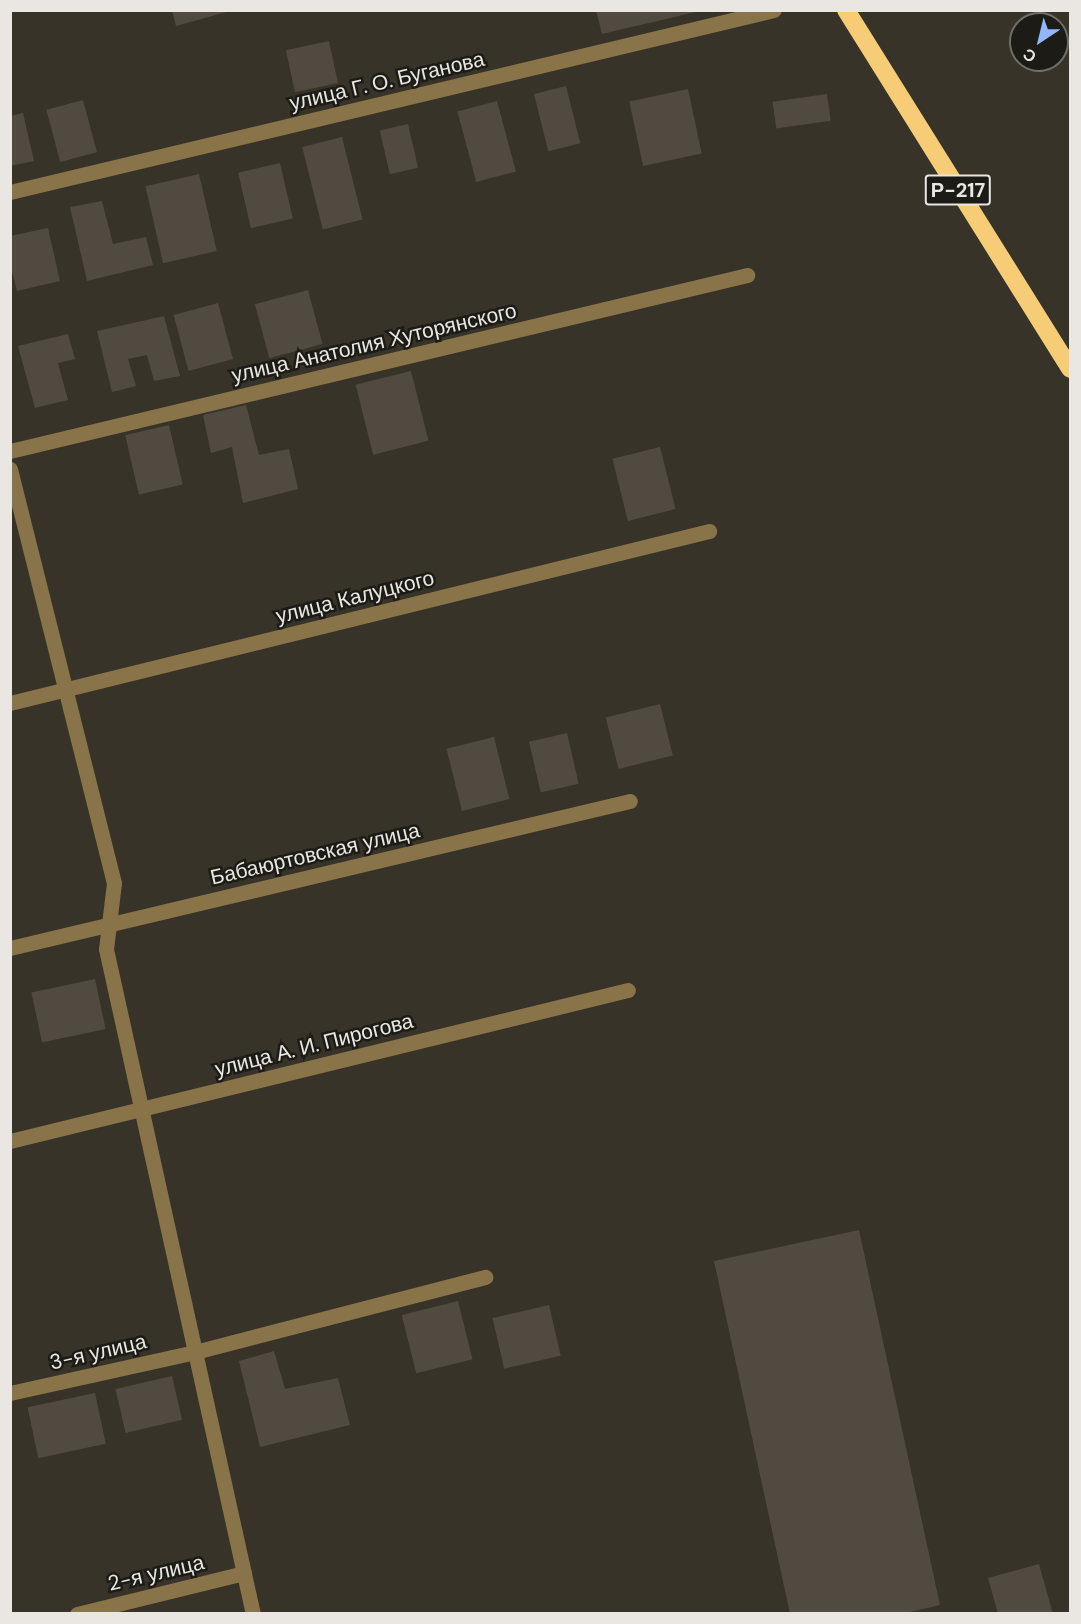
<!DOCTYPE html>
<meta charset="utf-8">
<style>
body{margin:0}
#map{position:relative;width:1081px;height:1624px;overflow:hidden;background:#373329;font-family:"DM Sans",sans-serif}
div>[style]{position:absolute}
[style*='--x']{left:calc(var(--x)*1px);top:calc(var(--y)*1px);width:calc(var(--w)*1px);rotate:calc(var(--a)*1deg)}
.building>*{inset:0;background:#504a41;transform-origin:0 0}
.minor>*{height:15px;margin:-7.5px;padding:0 7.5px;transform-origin:7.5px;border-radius:7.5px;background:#897349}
.highway>*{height:18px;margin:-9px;padding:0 9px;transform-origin:9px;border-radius:9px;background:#f7cc76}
span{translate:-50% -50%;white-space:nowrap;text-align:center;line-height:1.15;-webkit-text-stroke:5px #1d1b16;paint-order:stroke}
.shield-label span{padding:2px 4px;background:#1d1b16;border:2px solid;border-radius:4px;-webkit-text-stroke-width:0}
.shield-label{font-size:20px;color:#eae7e2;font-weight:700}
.street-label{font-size:21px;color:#eae7e2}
.frame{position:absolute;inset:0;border:12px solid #eae7e2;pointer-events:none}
.north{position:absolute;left:1009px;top:12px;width:60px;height:60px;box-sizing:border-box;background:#1d1b16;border:2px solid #6f6d68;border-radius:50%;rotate:215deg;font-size:16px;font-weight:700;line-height:24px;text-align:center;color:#eae7e2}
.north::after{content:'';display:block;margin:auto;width:21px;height:27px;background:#93b7fd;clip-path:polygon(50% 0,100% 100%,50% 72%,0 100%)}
</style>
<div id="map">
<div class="building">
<div style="clip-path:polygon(172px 10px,230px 10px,230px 11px,176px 26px)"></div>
<div style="clip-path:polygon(596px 10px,700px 10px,700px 11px,602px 34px)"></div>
<div style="left:329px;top:41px;width:43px;height:44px;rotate:78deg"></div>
<div style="left:566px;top:86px;width:59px;height:33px;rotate:76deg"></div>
<div style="left:688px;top:89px;width:66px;height:60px;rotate:78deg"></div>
<div style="left:827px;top:94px;width:27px;height:55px;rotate:82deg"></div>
<div style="left:83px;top:100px;width:54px;height:38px;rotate:75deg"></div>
<div style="left:497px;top:101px;width:73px;height:41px;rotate:75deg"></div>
<div style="clip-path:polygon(23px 113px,34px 161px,10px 166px,10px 116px)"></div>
<div style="left:408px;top:124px;width:45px;height:29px;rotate:77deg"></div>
<div style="left:342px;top:137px;width:85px;height:41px;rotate:76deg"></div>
<div style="left:280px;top:163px;width:57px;height:43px;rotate:77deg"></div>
<div style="left:199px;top:174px;width:79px;height:55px;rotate:77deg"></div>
<div style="clip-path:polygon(102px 201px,113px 244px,146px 237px,153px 265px,87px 281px,70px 207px)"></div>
<div style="clip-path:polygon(48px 228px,60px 281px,17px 291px,10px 264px,10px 236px)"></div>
<div style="left:308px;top:290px;width:56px;height:55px;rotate:75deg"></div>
<div style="left:218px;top:303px;width:58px;height:46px;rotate:75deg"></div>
<div style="clip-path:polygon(164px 316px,180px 376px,154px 381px,147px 355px,128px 359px,136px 386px,112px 392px,97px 331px)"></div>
<div style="clip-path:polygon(68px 334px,75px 359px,58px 363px,68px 400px,35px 408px,18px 346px)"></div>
<div style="left:411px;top:371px;width:72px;height:57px;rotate:76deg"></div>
<div style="clip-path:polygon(246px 405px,259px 455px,289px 449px,298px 489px,243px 503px,232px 447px,211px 453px,203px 415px)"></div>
<div style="left:169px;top:425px;width:61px;height:45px;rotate:77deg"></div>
<div style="left:660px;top:447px;width:64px;height:49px;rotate:76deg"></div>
<div style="left:660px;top:704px;width:53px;height:56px;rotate:76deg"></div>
<div style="left:567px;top:733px;width:52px;height:39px;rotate:77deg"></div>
<div style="left:494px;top:737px;width:64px;height:49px;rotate:76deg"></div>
<div style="left:95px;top:979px;width:51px;height:65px;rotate:78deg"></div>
<div style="clip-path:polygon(859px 1230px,940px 1605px,902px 1614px,790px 1614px,714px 1261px)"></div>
<div style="left:458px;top:1301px;width:60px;height:58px;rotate:76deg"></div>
<div style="left:549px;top:1305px;width:52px;height:58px;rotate:77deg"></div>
<div style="clip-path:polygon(274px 1351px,285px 1389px,338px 1378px,350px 1425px,260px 1447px,239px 1361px)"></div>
<div style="left:172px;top:1376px;width:45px;height:58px;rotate:77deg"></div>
<div style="left:95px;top:1393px;width:52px;height:69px;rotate:78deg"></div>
<div style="clip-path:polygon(1039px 1564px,1053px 1614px,998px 1614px,988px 1578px)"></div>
</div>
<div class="minor">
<div style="--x:10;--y:192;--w:785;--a:-13.4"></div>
<div style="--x:10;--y:451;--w:758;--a:-13.43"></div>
<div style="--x:10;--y:469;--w:427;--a:75.9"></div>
<div style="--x:114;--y:883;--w:66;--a:96.9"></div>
<div style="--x:106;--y:949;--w:681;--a:77.54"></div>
<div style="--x:10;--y:703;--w:720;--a:-13.82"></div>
<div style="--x:10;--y:948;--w:637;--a:-13.34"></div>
<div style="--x:10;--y:1141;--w:636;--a:-13.73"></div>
<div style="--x:10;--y:1393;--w:189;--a:-12.5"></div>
<div style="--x:195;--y:1352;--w:300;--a:-14.5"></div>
<div style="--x:77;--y:1614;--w:172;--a:-13.8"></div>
</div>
<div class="highway">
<div style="--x:846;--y:10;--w:423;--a:58"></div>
</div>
<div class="shield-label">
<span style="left:958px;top:190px">Р-217</span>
</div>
<div class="street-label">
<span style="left:387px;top:81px;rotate:-13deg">улица Г. О. Буганова</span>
<span style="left:374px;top:343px;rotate:-13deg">улица Анатолия Хуторянского</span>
<span style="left:355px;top:597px;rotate:-14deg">улица Калуцкого</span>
<span style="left:315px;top:854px;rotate:-13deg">Бабаюртовская улица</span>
<span style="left:314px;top:1045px;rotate:-14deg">улица А. И. Пирогова</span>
<span style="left:98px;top:1352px;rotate:-13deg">3-я улица</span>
<span style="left:156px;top:1573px;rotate:-13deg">2-я улица</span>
</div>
<div class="frame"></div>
<div class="north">С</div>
</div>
